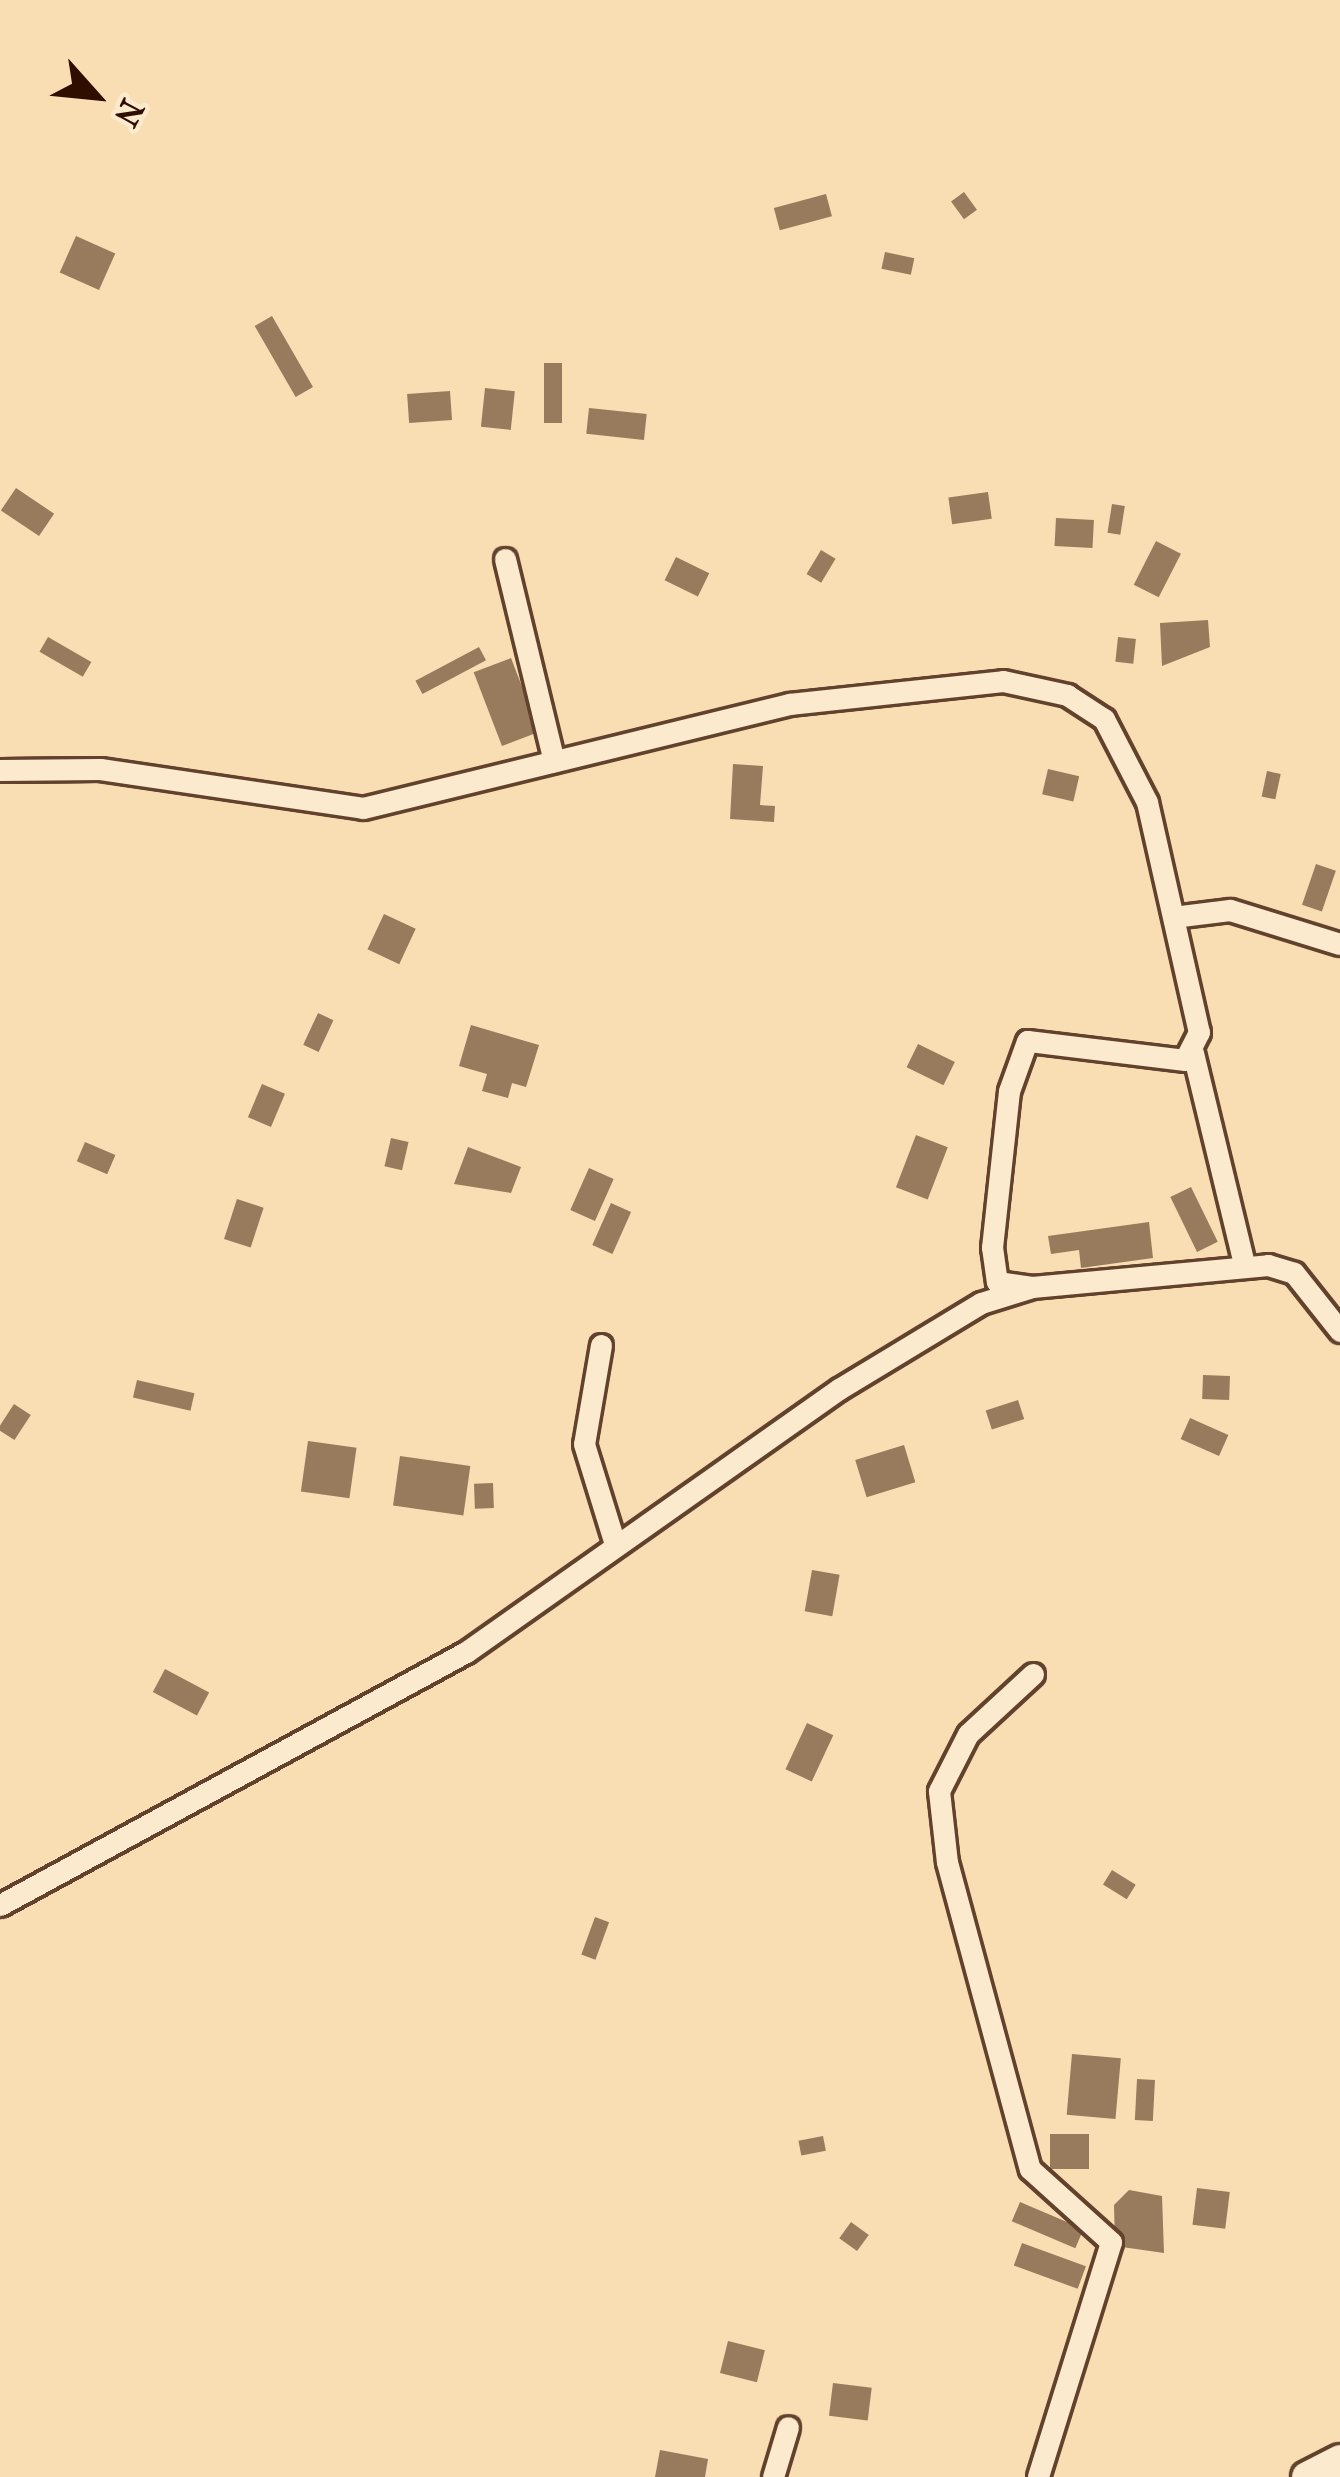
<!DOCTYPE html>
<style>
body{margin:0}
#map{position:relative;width:1340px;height:2477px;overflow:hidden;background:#f9deb3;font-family:"IM FELL French Canon",serif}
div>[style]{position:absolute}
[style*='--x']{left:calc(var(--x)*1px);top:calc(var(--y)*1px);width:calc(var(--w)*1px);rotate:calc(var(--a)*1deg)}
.building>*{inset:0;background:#987a5d;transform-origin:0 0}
.roads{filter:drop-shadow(3px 0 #62422d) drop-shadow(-3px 0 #62422d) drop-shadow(0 3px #62422d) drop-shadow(0 -3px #62422d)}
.street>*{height:21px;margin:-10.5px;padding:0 10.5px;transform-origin:10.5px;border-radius:10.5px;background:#fbeace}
.secondary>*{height:30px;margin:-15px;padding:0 15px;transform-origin:15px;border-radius:15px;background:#fbeace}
span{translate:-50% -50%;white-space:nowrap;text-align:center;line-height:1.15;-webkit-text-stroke:12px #fbeace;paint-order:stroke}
.north{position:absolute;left:36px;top:36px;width:120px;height:120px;-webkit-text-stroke:9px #fbeace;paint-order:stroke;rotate:117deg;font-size:33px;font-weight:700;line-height:48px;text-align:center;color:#2f0e00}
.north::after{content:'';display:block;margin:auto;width:42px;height:54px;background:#2f0e00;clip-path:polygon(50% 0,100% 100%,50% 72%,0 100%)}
</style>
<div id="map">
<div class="building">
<div style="left:964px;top:192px;width:22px;height:16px;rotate:54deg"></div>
<div style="left:826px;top:194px;width:23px;height:54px;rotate:75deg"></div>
<div style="left:76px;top:236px;width:43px;height:40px;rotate:24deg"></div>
<div style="left:885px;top:252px;width:30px;height:17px;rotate:12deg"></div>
<div style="left:272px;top:316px;width:82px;height:20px;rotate:60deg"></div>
<div style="left:544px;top:363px;width:18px;height:60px"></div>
<div style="left:485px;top:388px;width:30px;height:39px;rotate:6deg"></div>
<div style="left:450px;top:391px;width:29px;height:43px;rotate:86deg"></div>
<div style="left:589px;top:408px;width:58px;height:26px;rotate:6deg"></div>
<div style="left:16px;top:488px;width:46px;height:27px;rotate:34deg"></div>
<div style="left:988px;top:492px;width:27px;height:40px;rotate:82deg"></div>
<div style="left:1112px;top:504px;width:13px;height:29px;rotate:9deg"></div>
<div style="left:1056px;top:518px;width:38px;height:28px;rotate:3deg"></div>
<div style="left:1156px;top:541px;width:28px;height:49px;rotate:27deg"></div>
<div style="left:821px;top:550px;width:17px;height:28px;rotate:31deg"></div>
<div style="left:676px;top:557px;width:37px;height:26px;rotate:26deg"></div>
<div style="clip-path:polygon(1208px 620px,1210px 647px,1162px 666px,1160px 623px)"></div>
<div style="left:48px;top:637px;width:50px;height:17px;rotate:30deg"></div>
<div style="left:1118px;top:637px;width:18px;height:25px;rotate:6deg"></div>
<div style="left:479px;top:647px;width:15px;height:72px;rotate:62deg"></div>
<div style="left:511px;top:658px;width:79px;height:40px;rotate:69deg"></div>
<div style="clip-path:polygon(733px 764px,763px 766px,760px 805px,775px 806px,774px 822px,730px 819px)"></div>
<div style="left:1048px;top:769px;width:32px;height:26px;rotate:13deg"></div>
<div style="left:1267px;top:771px;width:14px;height:26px;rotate:12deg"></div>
<div style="left:1316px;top:864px;width:21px;height:43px;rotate:19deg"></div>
<div style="left:384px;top:914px;width:35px;height:39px;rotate:25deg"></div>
<div style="left:318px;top:1013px;width:17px;height:35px;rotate:25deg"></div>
<div style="clip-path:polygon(471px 1025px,539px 1045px,526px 1087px,512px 1083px,508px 1098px,482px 1091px,487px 1074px,459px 1066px)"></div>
<div style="left:918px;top:1044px;width:41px;height:26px;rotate:26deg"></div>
<div style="left:262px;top:1084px;width:25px;height:36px;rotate:23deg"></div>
<div style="left:916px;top:1135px;width:34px;height:56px;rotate:21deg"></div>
<div style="left:391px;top:1138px;width:18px;height:29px;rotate:13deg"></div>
<div style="left:85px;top:1142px;width:33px;height:21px;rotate:23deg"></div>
<div style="clip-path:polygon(468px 1147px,521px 1167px,511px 1193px,454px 1184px)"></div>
<div style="left:589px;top:1168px;width:27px;height:46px;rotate:24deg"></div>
<div style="left:1191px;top:1187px;width:61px;height:23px;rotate:64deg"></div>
<div style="left:237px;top:1199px;width:28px;height:42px;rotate:18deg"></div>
<div style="left:611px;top:1203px;width:22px;height:46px;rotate:24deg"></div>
<div style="clip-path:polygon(1149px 1222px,1153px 1258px,1081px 1268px,1079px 1250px,1051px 1254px,1048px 1236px)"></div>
<div style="left:1203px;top:1375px;width:27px;height:24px;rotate:2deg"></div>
<div style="left:137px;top:1380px;width:59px;height:18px;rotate:13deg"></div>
<div style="left:1018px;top:1400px;width:20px;height:34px;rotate:72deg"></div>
<div style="left:14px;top:1404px;width:20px;height:30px;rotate:33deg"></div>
<div style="left:1190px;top:1418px;width:42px;height:23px;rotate:24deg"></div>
<div style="left:308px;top:1441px;width:49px;height:51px;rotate:8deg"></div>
<div style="left:904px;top:1445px;width:39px;height:51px;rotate:73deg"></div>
<div style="left:400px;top:1456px;width:71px;height:50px;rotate:8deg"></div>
<div style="left:493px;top:1483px;width:25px;height:19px;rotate:88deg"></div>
<div style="left:812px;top:1570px;width:28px;height:42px;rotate:10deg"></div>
<div style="left:165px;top:1669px;width:50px;height:26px;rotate:28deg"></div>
<div style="left:807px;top:1723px;width:29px;height:51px;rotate:25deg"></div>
<div style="left:1112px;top:1870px;width:28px;height:17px;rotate:32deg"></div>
<div style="left:595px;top:1917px;width:15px;height:40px;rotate:20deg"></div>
<div style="left:1072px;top:2054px;width:49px;height:61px;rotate:5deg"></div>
<div style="left:1137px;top:2079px;width:18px;height:41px;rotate:3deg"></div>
<div style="left:1089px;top:2134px;width:35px;height:39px;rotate:90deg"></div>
<div style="left:823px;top:2136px;width:15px;height:25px;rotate:79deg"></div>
<div style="left:1197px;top:2188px;width:33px;height:37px;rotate:7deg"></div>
<div style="clip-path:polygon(1129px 2190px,1162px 2196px,1164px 2253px,1115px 2246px,1114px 2205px)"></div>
<div style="left:1020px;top:2202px;width:69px;height:21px;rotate:23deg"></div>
<div style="left:851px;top:2222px;width:22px;height:20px;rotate:36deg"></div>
<div style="left:1022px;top:2243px;width:68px;height:24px;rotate:20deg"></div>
<div style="left:728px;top:2341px;width:38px;height:33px;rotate:14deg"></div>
<div style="left:833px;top:2383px;width:39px;height:33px;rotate:7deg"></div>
<div style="clip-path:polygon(660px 2450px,708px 2459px,705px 2477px,655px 2477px)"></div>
</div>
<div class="roads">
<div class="street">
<div style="--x:505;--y:559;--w:208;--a:76.4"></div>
<div style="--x:0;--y:770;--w:100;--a:-0.6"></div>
<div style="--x:100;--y:769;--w:266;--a:8.4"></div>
<div style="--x:363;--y:808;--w:439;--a:-13.7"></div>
<div style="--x:789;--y:704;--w:215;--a:-6.1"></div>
<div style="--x:1003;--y:681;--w:66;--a:12.3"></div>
<div style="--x:1067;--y:695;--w:44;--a:33"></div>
<div style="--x:1104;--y:719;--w:93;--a:62.6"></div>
<div style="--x:1147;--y:802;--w:236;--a:77.3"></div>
<div style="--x:1199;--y:1032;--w:31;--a:117"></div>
<div style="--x:1185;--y:1060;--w:159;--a:-173.1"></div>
<div style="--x:1027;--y:1041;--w:53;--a:109.8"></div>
<div style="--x:1009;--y:1091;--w:157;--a:96.2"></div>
<div style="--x:992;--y:1247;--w:35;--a:82"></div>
<div style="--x:997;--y:1282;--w:35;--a:8"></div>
<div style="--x:1181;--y:916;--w:49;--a:-7"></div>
<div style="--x:1230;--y:910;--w:115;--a:17.2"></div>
<div style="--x:1193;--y:1053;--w:217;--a:76.4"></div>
<div style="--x:601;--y:1345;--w:100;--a:99.7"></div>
<div style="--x:584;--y:1444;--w:105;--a:72.8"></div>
<div style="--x:1033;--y:1674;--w:88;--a:137.3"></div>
<div style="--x:968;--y:1734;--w:64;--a:117"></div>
<div style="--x:939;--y:1791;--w:71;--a:83.6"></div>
<div style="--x:947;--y:1862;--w:318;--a:74.9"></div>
<div style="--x:1030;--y:2169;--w:109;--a:42"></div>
<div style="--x:1111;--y:2242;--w:246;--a:107.3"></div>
<div style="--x:0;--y:1905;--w:530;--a:-28.5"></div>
<div style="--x:466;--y:1652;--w:456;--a:-35.2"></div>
<div style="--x:839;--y:1389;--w:166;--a:-31.2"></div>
<div style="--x:981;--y:1303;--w:53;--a:-17.4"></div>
<div style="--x:1032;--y:1287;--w:237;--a:-5.3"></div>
<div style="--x:1268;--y:1265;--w:27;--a:17"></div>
<div style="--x:1294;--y:1273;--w:74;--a:51.6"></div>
<div style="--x:773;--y:2477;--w:52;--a:-73.3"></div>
</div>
<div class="secondary">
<div style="--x:1307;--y:2477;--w:37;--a:-27"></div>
</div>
</div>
<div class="north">N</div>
</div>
